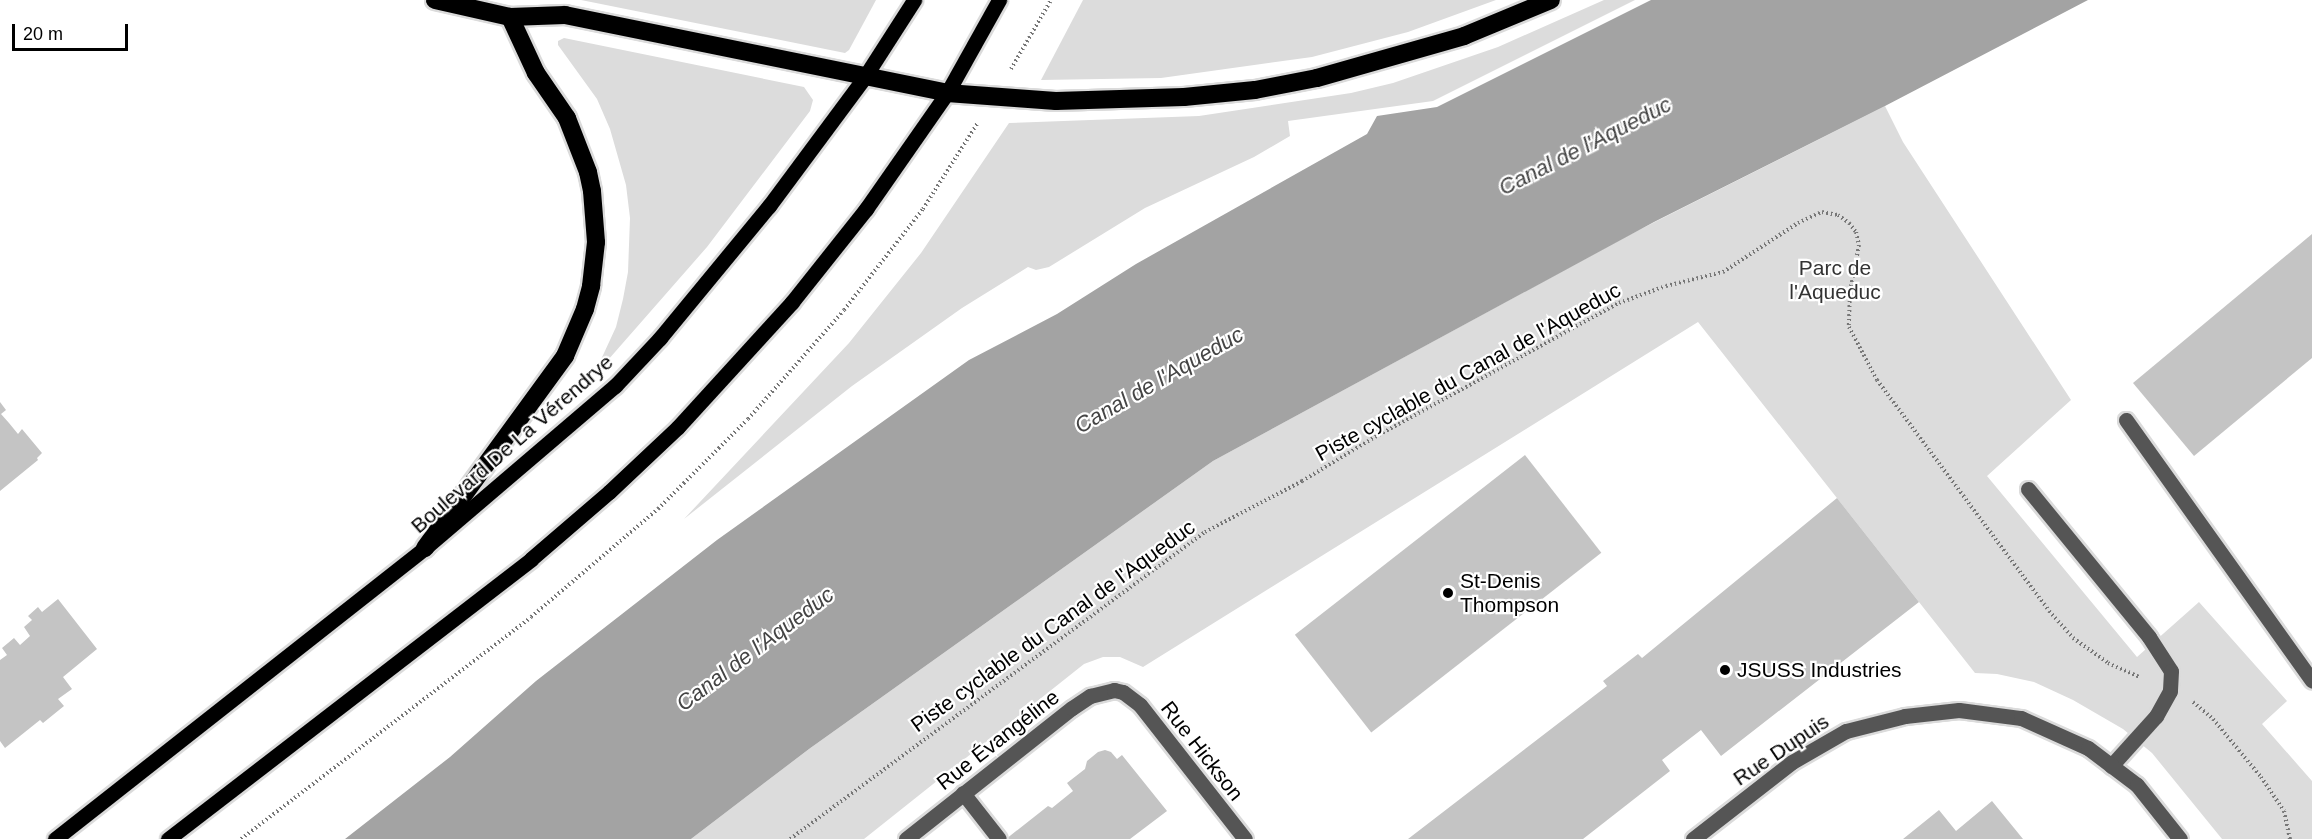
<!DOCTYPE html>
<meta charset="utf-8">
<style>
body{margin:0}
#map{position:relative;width:2312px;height:839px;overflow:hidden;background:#fff;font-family:Arial,sans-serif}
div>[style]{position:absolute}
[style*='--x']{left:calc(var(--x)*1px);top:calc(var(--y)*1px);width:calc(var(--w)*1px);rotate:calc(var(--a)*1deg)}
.green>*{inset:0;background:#dcdcdc}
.water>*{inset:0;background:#a3a3a3}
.building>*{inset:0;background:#c4c4c4;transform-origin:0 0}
.path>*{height:4px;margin-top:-2px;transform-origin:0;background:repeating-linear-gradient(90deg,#777 0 1.5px,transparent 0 4.5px)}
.roads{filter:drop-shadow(2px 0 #dbdbdb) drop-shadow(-2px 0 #dbdbdb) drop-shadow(0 2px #dbdbdb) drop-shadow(0 -2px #dbdbdb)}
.minor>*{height:15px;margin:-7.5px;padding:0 7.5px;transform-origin:7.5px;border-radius:7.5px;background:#555}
.major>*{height:15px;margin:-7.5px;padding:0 7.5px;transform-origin:7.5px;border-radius:7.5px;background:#000}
.highway>*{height:18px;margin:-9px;padding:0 9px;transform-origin:9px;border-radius:9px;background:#000}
.dots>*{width:16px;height:16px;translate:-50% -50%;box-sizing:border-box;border:3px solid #fff;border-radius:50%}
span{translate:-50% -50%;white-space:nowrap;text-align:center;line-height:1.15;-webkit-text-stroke:4.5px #fff;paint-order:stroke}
.park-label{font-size:21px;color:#333}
.street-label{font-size:21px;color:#000}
.poi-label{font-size:21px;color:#000}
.left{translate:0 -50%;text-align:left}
.water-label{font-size:22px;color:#444;font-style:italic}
.scale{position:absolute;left:12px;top:24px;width:116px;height:27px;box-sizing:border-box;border:3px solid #000;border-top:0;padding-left:8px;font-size:18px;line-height:21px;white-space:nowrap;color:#000;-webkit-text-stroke:4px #fff;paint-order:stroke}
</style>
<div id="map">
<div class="green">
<div style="clip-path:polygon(581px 0,876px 0,849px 50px,845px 53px)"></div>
<div style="clip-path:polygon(1083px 0,1496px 0,1408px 32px,1312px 57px,1161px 78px,1041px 80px)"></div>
<div style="clip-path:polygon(1604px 0,1635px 0,1433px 101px,1288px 121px,1290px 136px,1254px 157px,1145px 208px,1049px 267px,1036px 270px,1028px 267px,962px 308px,852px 386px,684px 519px,849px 343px,921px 253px,1009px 123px,1199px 116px,1351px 93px,1393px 83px,1498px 47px)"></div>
<div style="clip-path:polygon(564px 38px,804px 87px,813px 100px,810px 111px,707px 247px,601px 368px,598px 366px,616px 327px,623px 299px,628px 272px,630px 218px,626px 185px,610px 129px,597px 99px,558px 45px,558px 41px)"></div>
<div style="clip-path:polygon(1885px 106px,1903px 142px,2071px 400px,1987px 476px,2137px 657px,2199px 602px,2287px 701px,2262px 724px,2312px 781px,2312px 839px,2222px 839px,2152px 753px,2123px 729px,2073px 700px,2034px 682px,1997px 674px,1975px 673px,1698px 322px,1143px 667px,1120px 657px,1103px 657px,1084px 664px,864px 839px,691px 839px,809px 749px,1213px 461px,1629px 235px)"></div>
</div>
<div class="water">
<div style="clip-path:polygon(1651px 0,2088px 0,1885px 106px,1654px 222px,1213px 461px,809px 749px,691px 839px,345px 839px,450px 757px,536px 681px,717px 540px,969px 360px,1057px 314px,1136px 264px,1367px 134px,1377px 116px,1437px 107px)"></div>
</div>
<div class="building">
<div style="clip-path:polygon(2312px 234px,2312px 358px,2194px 456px,2133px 383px)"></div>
<div style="clip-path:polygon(0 402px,6px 410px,1px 414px,9px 423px,18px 434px,22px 429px,42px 453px,37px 458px,38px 460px,0 491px)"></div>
<div style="left:1525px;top:455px;width:124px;height:292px;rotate:52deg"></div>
<div style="clip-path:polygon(1837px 498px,1919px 602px,1721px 756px,1701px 730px,1662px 760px,1670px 771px,1583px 839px,1408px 839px,1607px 686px,1603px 681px,1638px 654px,1642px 658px)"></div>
<div style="clip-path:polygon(58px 599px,97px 649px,63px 677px,72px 689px,58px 699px,64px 706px,43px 723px,40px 720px,5px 748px,0 741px,0 660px,7px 655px,2px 648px,14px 638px,20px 645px,30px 636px,24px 627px,32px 620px,28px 616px,38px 607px,42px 612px)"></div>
<div style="clip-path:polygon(1105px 750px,1111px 752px,1117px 759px,1122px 755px,1167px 811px,1130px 839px,1006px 839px,1048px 806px,1052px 808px,1073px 791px,1067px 783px,1085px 769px,1087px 761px,1098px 752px)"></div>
<div style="clip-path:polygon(1992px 801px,2023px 839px,1903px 839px,1939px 810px,1956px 831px)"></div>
</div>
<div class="path">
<div style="--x:1011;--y:69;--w:80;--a:-59.9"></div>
<div style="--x:2193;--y:702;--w:26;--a:40"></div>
<div style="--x:2213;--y:719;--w:75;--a:50.4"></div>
<div style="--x:2261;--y:777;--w:41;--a:55.9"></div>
<div style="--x:2284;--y:811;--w:29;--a:78"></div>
<div style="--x:241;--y:839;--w:365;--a:-37.4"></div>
<div style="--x:531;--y:617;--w:167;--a:-40.4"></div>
<div style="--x:658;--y:509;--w:127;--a:-45"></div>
<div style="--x:748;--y:419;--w:145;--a:-48.6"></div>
<div style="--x:844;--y:310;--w:128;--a:-52"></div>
<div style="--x:923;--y:209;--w:101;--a:-57.6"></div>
<div style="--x:790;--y:839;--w:516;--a:-36.49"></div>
<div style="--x:1205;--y:532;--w:110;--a:-27.7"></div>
<div style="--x:1302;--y:481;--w:85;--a:-31.1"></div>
<div style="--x:1375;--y:437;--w:278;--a:-28.8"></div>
<div style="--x:1619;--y:303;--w:50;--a:-19.9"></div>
<div style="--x:1666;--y:286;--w:59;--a:-13.8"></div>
<div style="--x:1723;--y:272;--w:90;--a:-33.2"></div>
<div style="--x:1798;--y:223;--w:26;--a:-25"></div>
<div style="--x:1822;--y:212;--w:16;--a:11"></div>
<div style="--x:1838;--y:215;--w:14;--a:36"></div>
<div style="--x:1849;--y:223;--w:11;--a:52"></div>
<div style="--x:1856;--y:232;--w:13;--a:77"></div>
<div style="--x:1859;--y:245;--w:48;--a:100.8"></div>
<div style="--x:1850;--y:292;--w:35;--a:92"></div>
<div style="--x:1849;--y:327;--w:60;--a:62.2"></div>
<div style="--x:1877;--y:380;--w:288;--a:53.3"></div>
<div style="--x:2049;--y:611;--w:36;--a:48"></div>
<div style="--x:2073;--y:638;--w:43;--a:35.5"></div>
<div style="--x:2108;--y:663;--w:35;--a:24"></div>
</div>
<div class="roads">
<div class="minor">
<div style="--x:2126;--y:420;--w:320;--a:54.5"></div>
<div style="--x:2028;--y:489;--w:191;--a:50.7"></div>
<div style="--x:2149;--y:637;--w:40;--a:57.1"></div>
<div style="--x:2171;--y:671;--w:20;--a:93"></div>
<div style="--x:2170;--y:691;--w:29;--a:119"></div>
<div style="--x:2156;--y:716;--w:67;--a:132"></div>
<div style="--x:963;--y:793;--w:58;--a:52"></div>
<div style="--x:906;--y:839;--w:211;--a:-38.3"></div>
<div style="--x:1072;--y:708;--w:22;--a:-34"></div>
<div style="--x:1090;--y:696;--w:25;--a:-14"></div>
<div style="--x:1114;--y:690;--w:9;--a:13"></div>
<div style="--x:1123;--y:692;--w:21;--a:37"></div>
<div style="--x:1140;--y:705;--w:170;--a:51.9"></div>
<div style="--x:1693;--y:839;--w:125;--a:-37.9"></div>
<div style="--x:1792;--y:762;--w:62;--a:-29.9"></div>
<div style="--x:1846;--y:731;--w:61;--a:-14.3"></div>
<div style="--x:1905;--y:716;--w:54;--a:-6.3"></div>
<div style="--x:1959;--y:710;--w:63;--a:7.4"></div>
<div style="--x:2021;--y:718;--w:73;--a:24.1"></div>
<div style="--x:2088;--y:748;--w:61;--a:37.1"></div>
<div style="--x:2137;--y:785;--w:69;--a:51.5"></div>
</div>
<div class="major">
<div style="--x:55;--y:839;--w:471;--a:-38.2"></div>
<div style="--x:425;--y:548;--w:250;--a:-40.5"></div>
<div style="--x:615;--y:386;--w:66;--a:-46.8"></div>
<div style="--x:660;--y:338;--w:171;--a:-50.5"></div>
<div style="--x:769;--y:206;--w:159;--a:-53.4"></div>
<div style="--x:864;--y:78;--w:93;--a:-57.3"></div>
<div style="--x:168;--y:839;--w:458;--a:-37.6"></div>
<div style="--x:531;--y:559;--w:103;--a:-40.7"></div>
<div style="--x:609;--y:492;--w:95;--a:-43.3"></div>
<div style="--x:678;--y:427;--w:169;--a:-47.6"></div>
<div style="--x:792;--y:302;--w:119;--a:-51.5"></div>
<div style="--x:866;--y:209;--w:141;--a:-55.1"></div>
<div style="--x:947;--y:93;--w:107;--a:-60.8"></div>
</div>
<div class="highway">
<div style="--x:435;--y:0;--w:77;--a:12.8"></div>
<div style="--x:510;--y:17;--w:55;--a:-2.1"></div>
<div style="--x:565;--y:15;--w:390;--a:11.5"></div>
<div style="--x:947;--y:93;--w:109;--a:4.2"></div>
<div style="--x:1056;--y:101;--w:128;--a:-1.8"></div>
<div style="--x:1184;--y:97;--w:71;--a:-5.6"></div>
<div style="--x:1255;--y:90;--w:63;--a:-11"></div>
<div style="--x:1317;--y:78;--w:153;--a:-15.9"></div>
<div style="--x:1464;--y:36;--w:94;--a:-22.5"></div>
<div style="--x:425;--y:548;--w:238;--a:-53.9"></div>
<div style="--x:565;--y:356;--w:51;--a:-66.9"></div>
<div style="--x:585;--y:309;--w:24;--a:-75"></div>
<div style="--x:591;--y:286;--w:44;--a:-83.5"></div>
<div style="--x:596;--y:242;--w:51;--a:-94.5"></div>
<div style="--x:592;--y:191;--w:19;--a:-102"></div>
<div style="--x:588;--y:172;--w:58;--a:-111.3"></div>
<div style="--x:567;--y:118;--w:55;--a:-124.6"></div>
<div style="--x:536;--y:73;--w:62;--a:-114.9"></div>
</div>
</div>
<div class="dots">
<div style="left:1448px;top:593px;background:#000"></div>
<div style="left:1725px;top:670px;background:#000"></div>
</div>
<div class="park-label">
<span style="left:1835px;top:280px">Parc de<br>l'Aqueduc</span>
</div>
<div class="street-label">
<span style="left:1468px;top:372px;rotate:-29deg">Piste cyclable du Canal de l'Aqueduc</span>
<span style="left:512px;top:444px;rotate:-41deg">Boulevard De La Vérendrye</span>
<span style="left:1053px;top:626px;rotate:-36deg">Piste cyclable du Canal de l'Aqueduc</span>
<span style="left:998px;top:740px;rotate:-38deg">Rue Évangéline</span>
<span style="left:1781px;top:750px;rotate:-34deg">Rue Dupuis</span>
<span style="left:1202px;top:751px;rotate:52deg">Rue Hickson</span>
</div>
<div class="poi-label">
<span class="left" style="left:1460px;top:593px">St-Denis<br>Thompson</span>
<span class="left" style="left:1737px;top:670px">JSUSS Industries</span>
</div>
<div class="water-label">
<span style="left:1585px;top:146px;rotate:-27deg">Canal de l'Aqueduc</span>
<span style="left:1159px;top:380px;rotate:-30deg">Canal de l'Aqueduc</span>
<span style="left:755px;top:649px;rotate:-37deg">Canal de l'Aqueduc</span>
</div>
<div class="scale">20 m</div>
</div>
